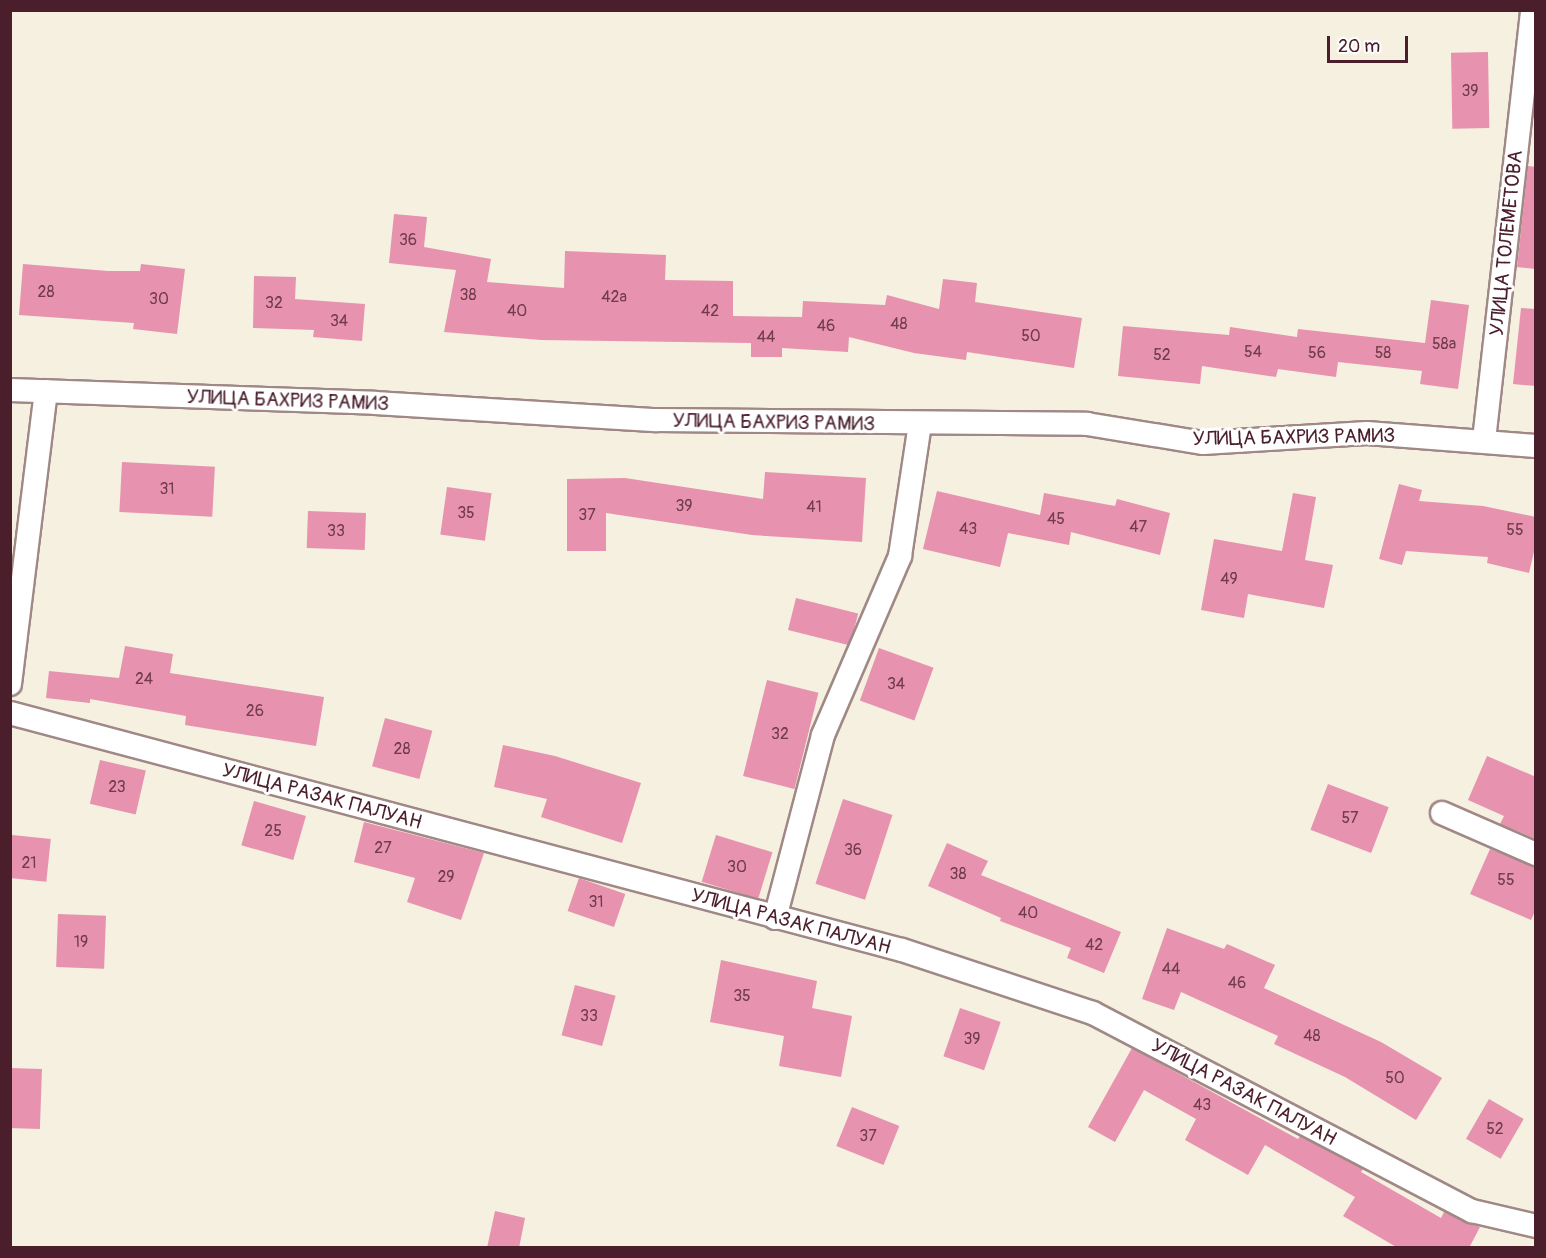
<!DOCTYPE html>
<meta charset="utf-8">
<style>
body{margin:0}
#map{position:relative;width:1546px;height:1258px;overflow:hidden;background:#f5f0e0;font-family:Pangolin,sans-serif}
div>[style]{position:absolute}
[style*='--x']{left:calc(var(--x)*1px);top:calc(var(--y)*1px);width:calc(var(--w)*1px);rotate:calc(var(--a)*1deg)}
.building>*{inset:0;background:#e792af;transform-origin:0 0}
.roads{filter:drop-shadow(2px 0 #a08886) drop-shadow(-2px 0 #a08886) drop-shadow(0 2px #a08886) drop-shadow(0 -2px #a08886)}
.street>*{height:22px;margin:-11px;padding:0 11px;transform-origin:11px;border-radius:11px;background:#fff}
span{translate:-50% -50%;white-space:nowrap;text-align:center;line-height:1.15;-webkit-text-stroke:6px #fff;paint-order:stroke}
.number-label{font-size:16px;color:#713c4c}
.number-label span{-webkit-text-stroke-width:0}
.street-label{font-size:20px;color:#4a1f2b}
.frame{position:absolute;inset:0;border:12px solid #4a1f2b;pointer-events:none}
.scale{position:absolute;left:1327px;top:36px;width:81px;height:27px;box-sizing:border-box;border:3px solid #4a1f2b;border-top:0;padding-left:8px;font-size:18px;line-height:21px;white-space:nowrap;color:#4a1f2b;-webkit-text-stroke:4px #fff;paint-order:stroke}
</style>
<div id="map">
<div class="building">
<div style="left:1488px;top:52px;width:76px;height:37px;rotate:89deg"></div>
<div style="clip-path:polygon(1528px 166px,1536px 167px,1536px 269px,1517px 267px)"></div>
<div style="clip-path:polygon(394px 214px,427px 217px,424px 247px,491px 259px,487px 282px,564px 288px,565px 251px,666px 255px,665px 280px,733px 281px,733px 316px,802px 317px,803px 301px,885px 305px,887px 295px,939px 309px,943px 279px,977px 283px,975px 302px,1082px 318px,1074px 368px,967px 352px,966px 360px,914px 353px,849px 337px,848px 352px,782px 348px,782px 357px,751px 357px,751px 343px,541px 340px,444px 332px,456px 270px,389px 263px)"></div>
<div style="clip-path:polygon(23px 264px,108px 271px,140px 271px,141px 264px,185px 269px,177px 334px,133px 329px,134px 323px,19px 315px)"></div>
<div style="clip-path:polygon(254px 276px,296px 277px,295px 299px,365px 304px,362px 341px,313px 337px,314px 330px,253px 328px)"></div>
<div style="clip-path:polygon(1431px 300px,1469px 305px,1458px 389px,1420px 384px,1422px 371px,1338px 362px,1336px 377px,1278px 369px,1276px 377px,1202px 366px,1200px 384px,1118px 376px,1123px 326px,1229px 335px,1230px 327px,1297px 337px,1298px 329px,1425px 343px)"></div>
<div style="clip-path:polygon(1521px 308px,1536px 309px,1536px 386px,1513px 384px)"></div>
<div style="left:122px;top:462px;width:93px;height:50px;rotate:3deg"></div>
<div style="clip-path:polygon(765px 472px,866px 478px,862px 542px,752px 535px,606px 513px,606px 551px,567px 551px,567px 479px,625px 478px,763px 499px)"></div>
<div style="clip-path:polygon(1399px 484px,1422px 490px,1419px 501px,1483px 506px,1536px 517px,1536px 543px,1529px 573px,1487px 563px,1488px 557px,1406px 551px,1402px 565px,1379px 559px)"></div>
<div style="left:447px;top:487px;width:45px;height:48px;rotate:8deg"></div>
<div style="clip-path:polygon(937px 491px,1040px 515px,1044px 493px,1115px 506px,1117px 499px,1170px 513px,1160px 555px,1071px 532px,1069px 545px,1008px 533px,1000px 567px,923px 549px)"></div>
<div style="clip-path:polygon(1293px 493px,1316px 497px,1305px 560px,1333px 565px,1324px 608px,1248px 594px,1244px 618px,1201px 610px,1214px 539px,1282px 551px)"></div>
<div style="left:308px;top:511px;width:58px;height:37px;rotate:2deg"></div>
<div style="left:796px;top:598px;width:64px;height:33px;rotate:14deg"></div>
<div style="clip-path:polygon(125px 646px,173px 654px,170px 673px,324px 697px,316px 746px,185px 725px,186px 716px,90px 699px,90px 703px,46px 698px,49px 671px,119px 678px)"></div>
<div style="left:879px;top:648px;width:58px;height:56px;rotate:20deg"></div>
<div style="left:767px;top:680px;width:53px;height:99px;rotate:14deg"></div>
<div style="left:385px;top:718px;width:49px;height:50px;rotate:15deg"></div>
<div style="clip-path:polygon(503px 745px,555px 756px,641px 783px,622px 843px,541px 817px,547px 799px,494px 787px)"></div>
<div style="clip-path:polygon(1487px 756px,1536px 777px,1536px 839px,1500px 824px,1504px 816px,1468px 800px)"></div>
<div style="left:100px;top:760px;width:47px;height:45px;rotate:13deg"></div>
<div style="left:1328px;top:784px;width:65px;height:49px;rotate:21deg"></div>
<div style="left:843px;top:799px;width:52px;height:89px;rotate:18deg"></div>
<div style="left:254px;top:801px;width:54px;height:46px;rotate:16deg"></div>
<div style="clip-path:polygon(364px 822px,484px 853px,461px 920px,407px 902px,415px 878px,354px 862px)"></div>
<div style="left:12px;top:835px;width:39px;height:43px;rotate:6deg"></div>
<div style="left:716px;top:835px;width:59px;height:49px;rotate:17deg"></div>
<div style="clip-path:polygon(947px 843px,988px 861px,981px 875px,1121px 932px,1104px 973px,1067px 958px,1071px 948px,1000px 921px,1001px 918px,928px 886px)"></div>
<div style="clip-path:polygon(1490px 849px,1536px 867px,1536px 909px,1531px 920px,1470px 894px)"></div>
<div style="left:579px;top:878px;width:49px;height:35px;rotate:19deg"></div>
<div style="left:58px;top:914px;width:48px;height:53px;rotate:2deg"></div>
<div style="clip-path:polygon(1167px 928px,1224px 949px,1227px 944px,1275px 965px,1264px 988px,1381px 1042px,1442px 1078px,1416px 1120px,1345px 1077px,1274px 1044px,1278px 1036px,1181px 992px,1174px 1010px,1142px 999px)"></div>
<div style="clip-path:polygon(721px 960px,817px 981px,812px 1008px,852px 1016px,841px 1077px,779px 1066px,784px 1036px,710px 1022px)"></div>
<div style="left:575px;top:985px;width:42px;height:52px;rotate:15deg"></div>
<div style="left:960px;top:1008px;width:43px;height:51px;rotate:19deg"></div>
<div style="clip-path:polygon(1132px 1048px,1298px 1139px,1300px 1136px,1363px 1169px,1361px 1172px,1441px 1218px,1444px 1212px,1480px 1227px,1469px 1248px,1398px 1248px,1343px 1216px,1355px 1197px,1265px 1145px,1248px 1175px,1185px 1140px,1196px 1119px,1144px 1090px,1115px 1142px,1088px 1127px)"></div>
<div style="left:10px;top:1068px;width:32px;height:60px;rotate:2deg"></div>
<div style="left:1489px;top:1099px;width:40px;height:46px;rotate:30deg"></div>
<div style="left:852px;top:1107px;width:51px;height:42px;rotate:22deg"></div>
<div style="clip-path:polygon(495px 1211px,525px 1218px,519px 1248px,487px 1248px)"></div>
</div>
<div class="roads">
<div class="street">
<div style="--x:10;--y:390;--w:365;--a:2"></div>
<div style="--x:375;--y:403;--w:282;--a:3.5"></div>
<div style="--x:656;--y:420;--w:431;--a:0.5"></div>
<div style="--x:1087;--y:424;--w:118;--a:9.3"></div>
<div style="--x:1203;--y:443;--w:164;--a:-3.5"></div>
<div style="--x:1367;--y:433;--w:169;--a:4.4"></div>
<div style="--x:1484;--y:440;--w:433;--a:-83.6"></div>
<div style="--x:10;--y:684;--w:295;--a:-83"></div>
<div style="--x:10;--y:713;--w:923;--a:14.88"></div>
<div style="--x:902;--y:950;--w:201;--a:18.3"></div>
<div style="--x:1093;--y:1013;--w:428;--a:27.6"></div>
<div style="--x:1472;--y:1211;--w:66;--a:13.2"></div>
<div style="--x:1442;--y:813;--w:103;--a:23.6"></div>
<div style="--x:775;--y:918;--w:189;--a:-75.3"></div>
<div style="--x:823;--y:735;--w:195;--a:-66.7"></div>
<div style="--x:900;--y:556;--w:134;--a:-81.4"></div>
</div>
</div>
<div class="number-label">
<span style="left:1470px;top:91px">39</span>
<span style="left:408px;top:240px">36</span>
<span style="left:46px;top:292px">28</span>
<span style="left:468px;top:295px">38</span>
<span style="left:614px;top:297px">42а</span>
<span style="left:159px;top:299px">30</span>
<span style="left:274px;top:303px">32</span>
<span style="left:517px;top:311px">40</span>
<span style="left:710px;top:311px">42</span>
<span style="left:339px;top:321px">34</span>
<span style="left:899px;top:324px">48</span>
<span style="left:826px;top:326px">46</span>
<span style="left:1031px;top:336px">50</span>
<span style="left:766px;top:337px">44</span>
<span style="left:1444px;top:344px">58а</span>
<span style="left:1253px;top:352px">54</span>
<span style="left:1317px;top:353px">56</span>
<span style="left:1383px;top:353px">58</span>
<span style="left:1162px;top:355px">52</span>
<span style="left:167px;top:489px">31</span>
<span style="left:684px;top:506px">39</span>
<span style="left:814px;top:507px">41</span>
<span style="left:466px;top:513px">35</span>
<span style="left:587px;top:515px">37</span>
<span style="left:1056px;top:519px">45</span>
<span style="left:1138px;top:527px">47</span>
<span style="left:968px;top:529px">43</span>
<span style="left:1515px;top:530px">55</span>
<span style="left:336px;top:531px">33</span>
<span style="left:1229px;top:579px">49</span>
<span style="left:144px;top:679px">24</span>
<span style="left:896px;top:684px">34</span>
<span style="left:255px;top:711px">26</span>
<span style="left:780px;top:734px">32</span>
<span style="left:402px;top:749px">28</span>
<span style="left:117px;top:787px">23</span>
<span style="left:1350px;top:818px">57</span>
<span style="left:273px;top:831px">25</span>
<span style="left:383px;top:848px">27</span>
<span style="left:853px;top:850px">36</span>
<span style="left:29px;top:863px">21</span>
<span style="left:737px;top:867px">30</span>
<span style="left:958px;top:874px">38</span>
<span style="left:446px;top:877px">29</span>
<span style="left:1506px;top:880px">55</span>
<span style="left:596px;top:902px">31</span>
<span style="left:1028px;top:913px">40</span>
<span style="left:81px;top:942px">19</span>
<span style="left:1094px;top:945px">42</span>
<span style="left:1171px;top:969px">44</span>
<span style="left:1237px;top:983px">46</span>
<span style="left:742px;top:996px">35</span>
<span style="left:589px;top:1016px">33</span>
<span style="left:1312px;top:1036px">48</span>
<span style="left:972px;top:1039px">39</span>
<span style="left:1395px;top:1078px">50</span>
<span style="left:1202px;top:1105px">43</span>
<span style="left:1495px;top:1129px">52</span>
<span style="left:868px;top:1136px">37</span>
</div>
<div class="street-label">
<span style="left:1506px;top:243px;rotate:-84deg">УЛИЦА ТОЛЕМЕТОВА</span>
<span style="left:288px;top:400px;rotate:2deg">УЛИЦА БАХРИЗ РАМИЗ</span>
<span style="left:774px;top:422px;rotate:1deg">УЛИЦА БАХРИЗ РАМИЗ</span>
<span style="left:1294px;top:437px;rotate:-1deg">УЛИЦА БАХРИЗ РАМИЗ</span>
<span style="left:322px;top:796px;rotate:15deg">УЛИЦА РАЗАК ПАЛУАН</span>
<span style="left:791px;top:921px;rotate:15deg">УЛИЦА РАЗАК ПАЛУАН</span>
<span style="left:1244px;top:1092px;rotate:28deg">УЛИЦА РАЗАК ПАЛУАН</span>
</div>
<div class="frame"></div>
<div class="scale">20 m</div>
</div>
